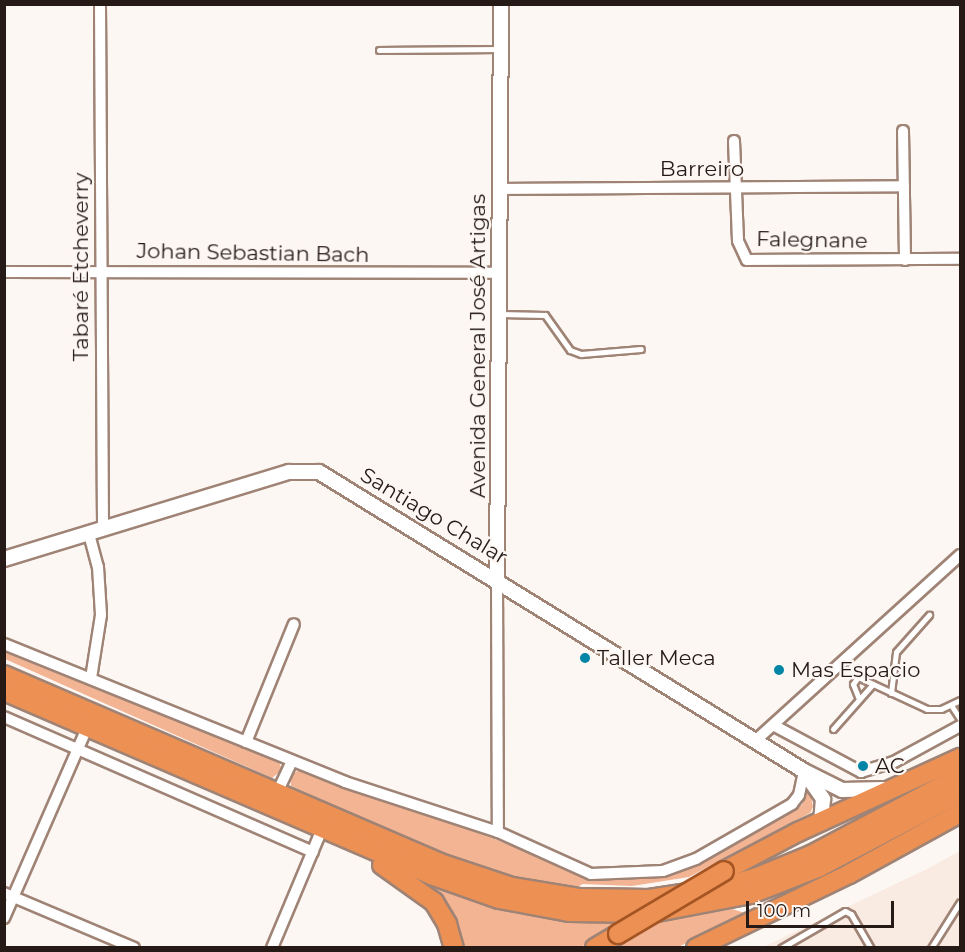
<!DOCTYPE html>
<meta charset="utf-8">
<style>
body{margin:0}
#map{position:relative;width:965px;height:952px;overflow:hidden;background:#fdf7f4;font-family:Montserrat,sans-serif}
div>[style]{position:absolute}
[style*='--x']{left:calc(var(--x)*1px);top:calc(var(--y)*1px);width:calc(var(--w)*1px);rotate:calc(var(--a)*1deg)}
.built>*{inset:0;background:#f9eae2}
.green>*{inset:0;background:#f2b493}
.roads{filter:drop-shadow(2px 0 #9f8375) drop-shadow(-2px 0 #9f8375) drop-shadow(0 2px #9f8375) drop-shadow(0 -2px #9f8375)}
.service>*{height:5px;margin:-2.5px;padding:0 2.5px;transform-origin:2.5px;border-radius:2.5px;background:#fff}
.minor>*{height:10px;margin:-5px;padding:0 5px;transform-origin:5px;border-radius:5px;background:#fff}
.tertiary>*{height:14px;margin:-7px;padding:0 7px;transform-origin:7px;border-radius:7px;background:#fff}
.trunk>*{height:18px;margin:-9px;padding:0 9px;transform-origin:9px;border-radius:9px;background:#ec9054}
.bridges{filter:drop-shadow(2px 0 #a45523) drop-shadow(-2px 0 #a45523) drop-shadow(0 2px #a45523) drop-shadow(0 -2px #a45523)}
.trunk-bridge>*{height:18px;margin:-9px;padding:0 9px;transform-origin:9px;border-radius:9px;background:#ec9054}
.dots>*{width:16px;height:16px;translate:-50% -50%;box-sizing:border-box;border:3px solid #fdf7f4;border-radius:50%}
span{translate:-50% -50%;white-space:nowrap;text-align:center;line-height:1.15;-webkit-text-stroke:4.5px #fdf7f4;paint-order:stroke}
.street-label{font-size:21px;color:#251a15}
.poi-label{font-size:21px;color:#251a15}
.left{translate:0 -50%;text-align:left}
.frame{position:absolute;inset:0;border:6px solid #251a15;pointer-events:none}
.scale{position:absolute;left:746px;top:901px;width:148px;height:27px;box-sizing:border-box;border:3px solid #251a15;border-top:0;padding-left:8px;font-size:18px;line-height:21px;white-space:nowrap;color:#251a15;-webkit-text-stroke:4px #fdf7f4;paint-order:stroke}
</style>
<div id="map">
<div class="built">
<div style="clip-path:polygon(960px 851px,960px 947px,761px 948px,929px 868px)"></div>
</div>
<div class="green">
<div style="clip-path:polygon(4px 652px,279px 762px,282px 770px,272px 778px,5px 659px)"></div>
<div style="clip-path:polygon(299px 770px,487px 836px,583px 875px,605px 878px,666px 874px,702px 862px,802px 805px,809px 786px,813px 807px,810px 813px,689px 877px,632px 886px,583px 884px,573px 889px,522px 881px,456px 861px,291px 786px,291px 775px)"></div>
<div style="clip-path:polygon(415px 876px,513px 913px,561px 921px,621px 922px,581px 947px,460px 947px,435px 894px)"></div>
<div style="clip-path:polygon(732px 909px,748px 914px,678px 947px,610px 948px,651px 924px)"></div>
</div>
<div class="roads">
<div class="service">
<div style="--x:379;--y:50;--w:120;--a:-0.5"></div>
<div style="--x:500;--y:314;--w:45;--a:1.3"></div>
<div style="--x:545;--y:315;--w:43;--a:54.5"></div>
<div style="--x:570;--y:350;--w:12;--a:20"></div>
<div style="--x:581;--y:354;--w:60;--a:-4.8"></div>
<div style="--x:891;--y:693;--w:41;--a:-83"></div>
<div style="--x:896;--y:652;--w:50;--a:-48.3"></div>
<div style="--x:859;--y:699;--w:16;--a:-112"></div>
<div style="--x:853;--y:684;--w:9;--a:-54"></div>
<div style="--x:858;--y:677;--w:76;--a:24.9"></div>
<div style="--x:927;--y:709;--w:14;--a:0"></div>
<div style="--x:941;--y:709;--w:21;--a:-25"></div>
<div style="--x:951;--y:705;--w:17;--a:57"></div>
<div style="--x:833;--y:729;--w:60;--a:-48.4"></div>
<div style="--x:781;--y:948;--w:74;--a:-30"></div>
<div style="--x:845;--y:911;--w:7;--a:27"></div>
<div style="--x:851;--y:914;--w:39;--a:60"></div>
<div style="--x:931;--y:948;--w:54;--a:-57.8"></div>
</div>
<div class="minor">
<div style="--x:100;--y:4;--w:526;--a:89.67"></div>
<div style="--x:903;--y:131;--w:129;--a:89.1"></div>
<div style="--x:734;--y:141;--w:100;--a:87.7"></div>
<div style="--x:738;--y:241;--w:21;--a:65"></div>
<div style="--x:747;--y:260;--w:213;--a:-0.3"></div>
<div style="--x:500;--y:189;--w:404;--a:-0.4"></div>
<div style="--x:4;--y:272;--w:496;--a:0.1"></div>
<div style="--x:89;--y:534;--w:34;--a:75"></div>
<div style="--x:98;--y:567;--w:48;--a:86.4"></div>
<div style="--x:101;--y:615;--w:64;--a:99"></div>
<div style="--x:497;--y:579;--w:253;--a:89.8"></div>
<div style="--x:4;--y:644;--w:368;--a:22"></div>
<div style="--x:345;--y:782;--w:161;--a:18.1"></div>
<div style="--x:498;--y:832;--w:102;--a:24.3"></div>
<div style="--x:591;--y:874;--w:72;--a:-2.4"></div>
<div style="--x:663;--y:871;--w:35;--a:-20"></div>
<div style="--x:696;--y:859;--w:111;--a:-29.8"></div>
<div style="--x:792;--y:804;--w:11;--a:-52"></div>
<div style="--x:799;--y:795;--w:25;--a:-78"></div>
<div style="--x:4;--y:717;--w:337;--a:23.6"></div>
<div style="--x:773;--y:725;--w:100;--a:28.1"></div>
<div style="--x:861;--y:772;--w:34;--a:-17"></div>
<div style="--x:894;--y:762;--w:75;--a:-28.6"></div>
<div style="--x:755;--y:741;--w:277;--a:-42.2"></div>
<div style="--x:246;--y:742;--w:127;--a:-67.9"></div>
<div style="--x:277;--y:793;--w:35;--a:-65"></div>
<div style="--x:4;--y:893;--w:141;--a:22.9"></div>
<div style="--x:4;--y:918;--w:207;--a:-66.4"></div>
<div style="--x:272;--y:948;--w:129;--a:-67.2"></div>
</div>
<div class="tertiary">
<div style="--x:4;--y:559;--w:298;--a:-17"></div>
<div style="--x:289;--y:472;--w:30;--a:0"></div>
<div style="--x:319;--y:472;--w:570;--a:31.65"></div>
<div style="--x:804;--y:771;--w:42;--a:26.6"></div>
<div style="--x:842;--y:790;--w:41;--a:-1.4"></div>
<div style="--x:497;--y:579;--w:575;--a:-89.6"></div>
<div style="--x:805;--y:773;--w:32;--a:55"></div>
<div style="--x:823;--y:799;--w:22;--a:95"></div>
</div>
<div class="trunk">
<div style="--x:4;--y:675;--w:475;--a:23.3"></div>
<div style="--x:440;--y:863;--w:76;--a:18.4"></div>
<div style="--x:512;--y:887;--w:69;--a:9.2"></div>
<div style="--x:580;--y:898;--w:69;--a:0.8"></div>
<div style="--x:649;--y:899;--w:73;--a:-8.7"></div>
<div style="--x:721;--y:888;--w:38;--a:-17"></div>
<div style="--x:757;--y:877;--w:58;--a:-22.2"></div>
<div style="--x:811;--y:855;--w:169;--a:-27.9"></div>
<div style="--x:4;--y:691;--w:465;--a:23.3"></div>
<div style="--x:431;--y:875;--w:72;--a:19.4"></div>
<div style="--x:499;--y:899;--w:71;--a:10.5"></div>
<div style="--x:569;--y:912;--w:83;--a:0.7"></div>
<div style="--x:652;--y:913;--w:101;--a:-10.9"></div>
<div style="--x:751;--y:894;--w:72;--a:-21.2"></div>
<div style="--x:818;--y:868;--w:161;--a:-27.8"></div>
<div style="--x:382;--y:865;--w:64;--a:35.4"></div>
<div style="--x:434;--y:902;--w:26;--a:59"></div>
<div style="--x:447;--y:924;--w:25;--a:74"></div>
<div style="--x:724;--y:871;--w:84;--a:-27.8"></div>
<div style="--x:798;--y:832;--w:178;--a:-24.6"></div>
<div style="--x:595;--y:948;--w:27;--a:-31"></div>
<div style="--x:696;--y:948;--w:170;--a:-25.8"></div>
<div style="--x:849;--y:874;--w:127;--a:-28.8"></div>
</div>
</div>
<div class="bridges">
<div class="trunk-bridge">
<div style="--x:618;--y:934;--w:123;--a:-30.7"></div>
</div>
</div>
<div class="dots">
<div style="left:585px;top:658px;background:#0085a7"></div>
<div style="left:779px;top:670px;background:#0085a7"></div>
<div style="left:863px;top:766px;background:#0085a7"></div>
</div>
<div class="street-label">
<span style="left:702px;top:169px">Barreiro</span>
<span style="left:812px;top:240px;rotate:1deg">Falegnane</span>
<span style="left:253px;top:253px;rotate:1deg">Johan Sebastian Bach</span>
<span style="left:81px;top:267px;rotate:-90deg">Tabaré Etcheverry</span>
<span style="left:478px;top:346px;rotate:-90deg">Avenida General José Artigas</span>
<span style="left:434px;top:516px;rotate:31deg">Santiago Chalar</span>
</div>
<div class="poi-label">
<span class="left" style="left:597px;top:658px">Taller Meca</span>
<span class="left" style="left:791px;top:670px">Mas Espacio</span>
<span class="left" style="left:875px;top:766px">AC</span>
</div>
<div class="frame"></div>
<div class="scale">100 m</div>
</div>
